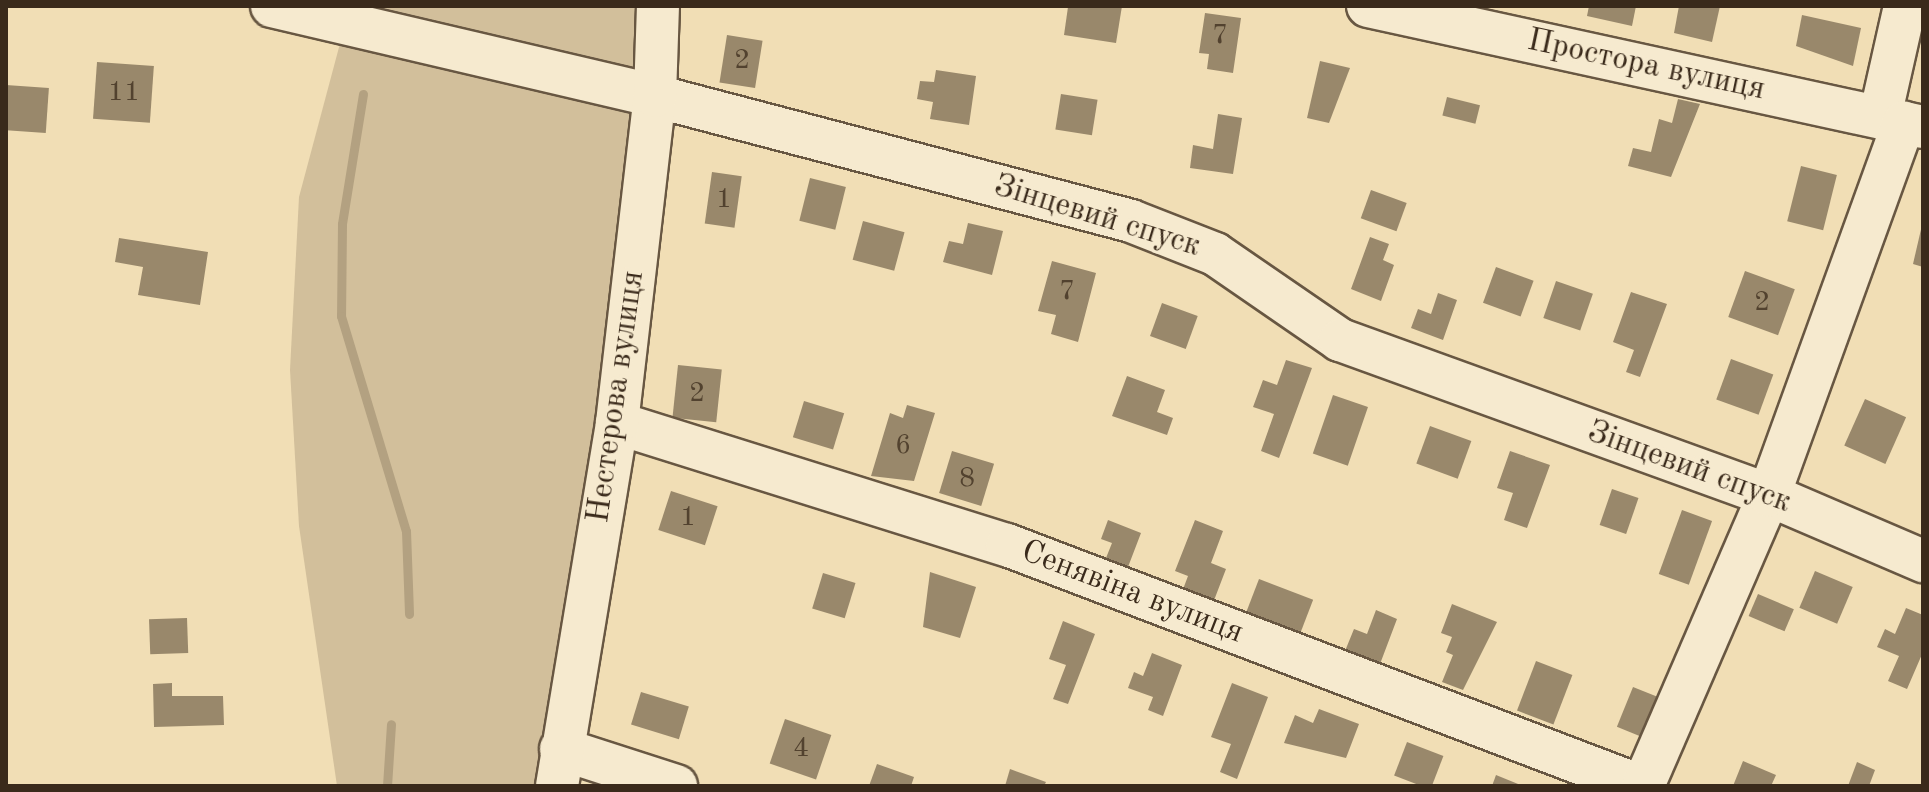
<!DOCTYPE html>
<meta charset="utf-8">
<style>
body{margin:0}
#map{position:relative;width:1929px;height:792px;overflow:hidden;background:#f1deb5;font-family:"Old Standard TT",serif}
div>[style]{position:absolute}
[style*='--x']{left:calc(var(--x)*1px);top:calc(var(--y)*1px);width:calc(var(--w)*1px);rotate:calc(var(--a)*1deg)}
.green>*{inset:0;background:#d2bf9b}
.stream>*{height:9px;margin:-4.5px;padding:0 4.5px;transform-origin:4.5px;border-radius:4.5px;background:#b3a181}
.building>*{inset:0;background:#99886b;transform-origin:0 0}
.roads{filter:drop-shadow(2px 0 #685742) drop-shadow(-2px 0 #685742) drop-shadow(0 2px #685742) drop-shadow(0 -2px #685742)}
.minor>*{height:42px;margin:-21px;padding:0 21px;transform-origin:21px;border-radius:21px;background:#f6eacf}
span{translate:-50% -50%;white-space:nowrap;text-align:center;line-height:1.15;-webkit-text-stroke:6px #f6eacf;paint-order:stroke}
.number-label{font-size:28px;color:#52422f}
.number-label span{-webkit-text-stroke-width:0}
.street-label{font-size:32px;color:#3a2a1b}
.frame{position:absolute;inset:0;border:8px solid #3a2a1b;pointer-events:none}
</style>
<div id="map">
<div class="green">
<div style="clip-path:polygon(343px 6px,642px 6px,640px 76px)"></div>
<div style="clip-path:polygon(342px 36px,638px 107px,600px 419px,534px 786px,337px 786px,299px 526px,290px 370px,299px 197px)"></div>
</div>
<div class="stream">
<div style="--x:363;--y:94;--w:132;--a:99.2"></div>
<div style="--x:342;--y:224;--w:92;--a:90.6"></div>
<div style="--x:341;--y:316;--w:225;--a:73.2"></div>
<div style="--x:406;--y:531;--w:83;--a:87.9"></div>
<div style="--x:387;--y:786;--w:62;--a:-86.3"></div>
</div>
<div class="building">
<div style="clip-path:polygon(1122px 6px,1116px 43px,1064px 35px,1068px 7px)"></div>
<div style="clip-path:polygon(1589px 6px,1636px 6px,1632px 26px,1587px 16px)"></div>
<div style="clip-path:polygon(1679px 6px,1720px 6px,1712px 42px,1674px 33px)"></div>
<div style="clip-path:polygon(1205px 13px,1241px 18px,1233px 73px,1207px 69px,1209px 54px,1199px 53px)"></div>
<div style="clip-path:polygon(1802px 15px,1861px 28px,1853px 66px,1796px 46px)"></div>
<div style="left:727px;top:35px;width:36px;height:48px;rotate:9deg"></div>
<div style="clip-path:polygon(1320px 61px,1350px 68px,1329px 123px,1307px 118px)"></div>
<div style="left:97px;top:62px;width:57px;height:57px;rotate:4deg"></div>
<div style="clip-path:polygon(936px 70px,976px 76px,969px 125px,930px 119px,933px 102px,917px 99px,920px 81px,934px 82px)"></div>
<div style="left:6px;top:85px;width:43px;height:45px;rotate:4deg"></div>
<div style="left:1061px;top:94px;width:37px;height:36px;rotate:9deg"></div>
<div style="left:1447px;top:97px;width:34px;height:19px;rotate:14deg"></div>
<div style="clip-path:polygon(1678px 99px,1700px 104px,1671px 177px,1628px 166px,1633px 148px,1651px 152px,1659px 119px,1672px 123px)"></div>
<div style="clip-path:polygon(1218px 114px,1242px 118px,1233px 174px,1190px 168px,1193px 145px,1213px 149px)"></div>
<div style="left:1801px;top:166px;width:37px;height:57px;rotate:14deg"></div>
<div style="left:712px;top:172px;width:30px;height:52px;rotate:8deg"></div>
<div style="left:810px;top:178px;width:37px;height:44px;rotate:14deg"></div>
<div style="left:1371px;top:190px;width:38px;height:30px;rotate:20deg"></div>
<div style="left:863px;top:221px;width:43px;height:40px;rotate:15deg"></div>
<div style="clip-path:polygon(968px 223px,1003px 231px,992px 275px,943px 262px,949px 241px,963px 244px)"></div>
<div style="clip-path:polygon(1922px 225px,1923px 225px,1923px 267px,1913px 264px)"></div>
<div style="clip-path:polygon(1370px 237px,1389px 244px,1383px 260px,1394px 265px,1381px 301px,1351px 289px)"></div>
<div style="clip-path:polygon(119px 238px,208px 252px,200px 305px,138px 295px,143px 267px,115px 262px)"></div>
<div style="clip-path:polygon(1052px 261px,1096px 273px,1078px 342px,1051px 334px,1056px 315px,1038px 311px)"></div>
<div style="left:1496px;top:267px;width:40px;height:38px;rotate:20deg"></div>
<div style="left:1745px;top:271px;width:53px;height:49px;rotate:20deg"></div>
<div style="left:1556px;top:281px;width:39px;height:39px;rotate:19deg"></div>
<div style="clip-path:polygon(1631px 292px,1667px 304px,1640px 377px,1626px 372px,1634px 350px,1613px 342px)"></div>
<div style="clip-path:polygon(1438px 293px,1457px 300px,1443px 340px,1411px 328px,1418px 309px,1431px 314px)"></div>
<div style="left:1162px;top:303px;width:38px;height:35px;rotate:20deg"></div>
<div style="left:1731px;top:359px;width:45px;height:43px;rotate:20deg"></div>
<div style="clip-path:polygon(1286px 360px,1312px 368px,1279px 458px,1261px 451px,1274px 414px,1253px 407px,1263px 380px,1277px 385px)"></div>
<div style="left:678px;top:365px;width:44px;height:53px;rotate:6deg"></div>
<div style="clip-path:polygon(1127px 376px,1165px 390px,1157px 412px,1173px 418px,1167px 435px,1112px 416px)"></div>
<div style="left:1333px;top:395px;width:37px;height:62px;rotate:19deg"></div>
<div style="left:1865px;top:399px;width:45px;height:51px;rotate:24deg"></div>
<div style="left:804px;top:401px;width:42px;height:38px;rotate:17deg"></div>
<div style="clip-path:polygon(907px 405px,935px 413px,914px 481px,871px 476px,890px 413px,903px 418px)"></div>
<div style="left:1430px;top:426px;width:44px;height:40px;rotate:20deg"></div>
<div style="left:952px;top:451px;width:44px;height:44px;rotate:17deg"></div>
<div style="clip-path:polygon(1510px 451px,1550px 465px,1527px 528px,1504px 520px,1513px 493px,1497px 488px)"></div>
<div style="left:1612px;top:489px;width:28px;height:38px;rotate:19deg"></div>
<div style="left:671px;top:491px;width:49px;height:41px;rotate:18deg"></div>
<div style="left:1682px;top:510px;width:32px;height:68px;rotate:20deg"></div>
<div style="clip-path:polygon(1108px 520px,1141px 533px,1128px 567px,1106px 558px,1112px 543px,1101px 539px)"></div>
<div style="clip-path:polygon(1195px 520px,1223px 531px,1211px 563px,1226px 569px,1213px 603px,1182px 592px,1188px 576px,1175px 571px)"></div>
<div style="left:1815px;top:571px;width:41px;height:40px;rotate:23deg"></div>
<div style="clip-path:polygon(930px 572px,976px 587px,960px 638px,923px 627px)"></div>
<div style="left:823px;top:573px;width:34px;height:37px;rotate:17deg"></div>
<div style="left:1259px;top:579px;width:58px;height:37px;rotate:21deg"></div>
<div style="left:1758px;top:594px;width:39px;height:24px;rotate:23deg"></div>
<div style="clip-path:polygon(1452px 604px,1497px 622px,1463px 690px,1442px 682px,1453px 655px,1446px 652px,1452px 637px,1441px 633px)"></div>
<div style="clip-path:polygon(1906px 608px,1923px 615px,1923px 652px,1907px 689px,1888px 681px,1899px 656px,1877px 647px,1885px 629px,1895px 634px)"></div>
<div style="clip-path:polygon(1376px 610px,1397px 619px,1380px 664px,1345px 651px,1354px 629px,1367px 634px)"></div>
<div style="left:187px;top:618px;width:35px;height:38px;rotate:88deg"></div>
<div style="clip-path:polygon(1063px 621px,1095px 634px,1068px 704px,1053px 699px,1066px 665px,1049px 659px)"></div>
<div style="clip-path:polygon(1152px 653px,1182px 665px,1163px 716px,1148px 710px,1153px 697px,1128px 688px,1134px 672px,1143px 676px)"></div>
<div style="left:1536px;top:661px;width:39px;height:53px;rotate:21deg"></div>
<div style="clip-path:polygon(172px 683px,172px 696px,223px 696px,224px 725px,154px 727px,153px 684px)"></div>
<div style="clip-path:polygon(1232px 683px,1268px 697px,1237px 779px,1220px 772px,1231px 744px,1211px 737px)"></div>
<div style="left:1633px;top:687px;width:29px;height:43px;rotate:22deg"></div>
<div style="left:641px;top:692px;width:50px;height:34px;rotate:17deg"></div>
<div style="clip-path:polygon(1319px 709px,1359px 724px,1346px 758px,1284px 743px,1295px 715px,1313px 723px)"></div>
<div style="left:785px;top:719px;width:49px;height:47px;rotate:19deg"></div>
<div style="left:1407px;top:742px;width:39px;height:36px;rotate:21deg"></div>
<div style="clip-path:polygon(1743px 761px,1776px 775px,1771px 786px,1733px 786px)"></div>
<div style="clip-path:polygon(1857px 762px,1875px 770px,1869px 786px,1848px 786px)"></div>
<div style="clip-path:polygon(877px 764px,914px 777px,911px 786px,869px 786px)"></div>
<div style="clip-path:polygon(1010px 769px,1046px 782px,1044px 786px,1005px 786px)"></div>
<div style="clip-path:polygon(1496px 775px,1523px 786px,1492px 786px)"></div>
</div>
<div class="roads">
<div class="minor">
<div style="--x:272;--y:6;--w:393;--a:13.2"></div>
<div style="--x:655;--y:96;--w:492;--a:14.7"></div>
<div style="--x:1131;--y:221;--w:90;--a:21.4"></div>
<div style="--x:1215;--y:254;--w:152;--a:34.5"></div>
<div style="--x:1340;--y:340;--w:456;--a:19.9"></div>
<div style="--x:1769;--y:495;--w:168;--a:23.2"></div>
<div style="--x:1368;--y:6;--w:568;--a:12.3"></div>
<div style="--x:1880;--y:117;--w:114;--a:-77.3"></div>
<div style="--x:617;--y:423;--w:409;--a:17.4"></div>
<div style="--x:1007;--y:545;--w:677;--a:20.84"></div>
<div style="--x:561;--y:749;--w:121;--a:17.8"></div>
<div style="--x:557;--y:786;--w:368;--a:-80.6"></div>
<div style="--x:617;--y:423;--w:329;--a:-83.4"></div>
<div style="--x:655;--y:96;--w:90;--a:-88.1"></div>
<div style="--x:1643;--y:786;--w:317;--a:-66.6"></div>
<div style="--x:1769;--y:495;--w:396;--a:-70.1"></div>
</div>
</div>
<div class="number-label">
<span style="left:1220px;top:36px">7</span>
<span style="left:742px;top:61px">2</span>
<span style="left:124px;top:93px">11</span>
<span style="left:724px;top:200px">1</span>
<span style="left:1067px;top:292px">7</span>
<span style="left:1762px;top:303px">2</span>
<span style="left:697px;top:394px">2</span>
<span style="left:903px;top:446px">6</span>
<span style="left:967px;top:479px">8</span>
<span style="left:688px;top:518px">1</span>
<span style="left:801px;top:749px">4</span>
</div>
<div class="street-label">
<span style="left:1646px;top:66px;rotate:12deg">Простора вулиця</span>
<span style="left:1097px;top:217px;rotate:17deg">Зінцевий спуск</span>
<span style="left:617px;top:397px;rotate:-82deg">Нестерова вулиця</span>
<span style="left:1689px;top:468px;rotate:20deg">Зінцевий спуск</span>
<span style="left:1132px;top:593px;rotate:21deg">Сенявіна вулиця</span>
</div>
<div class="frame"></div>
</div>
